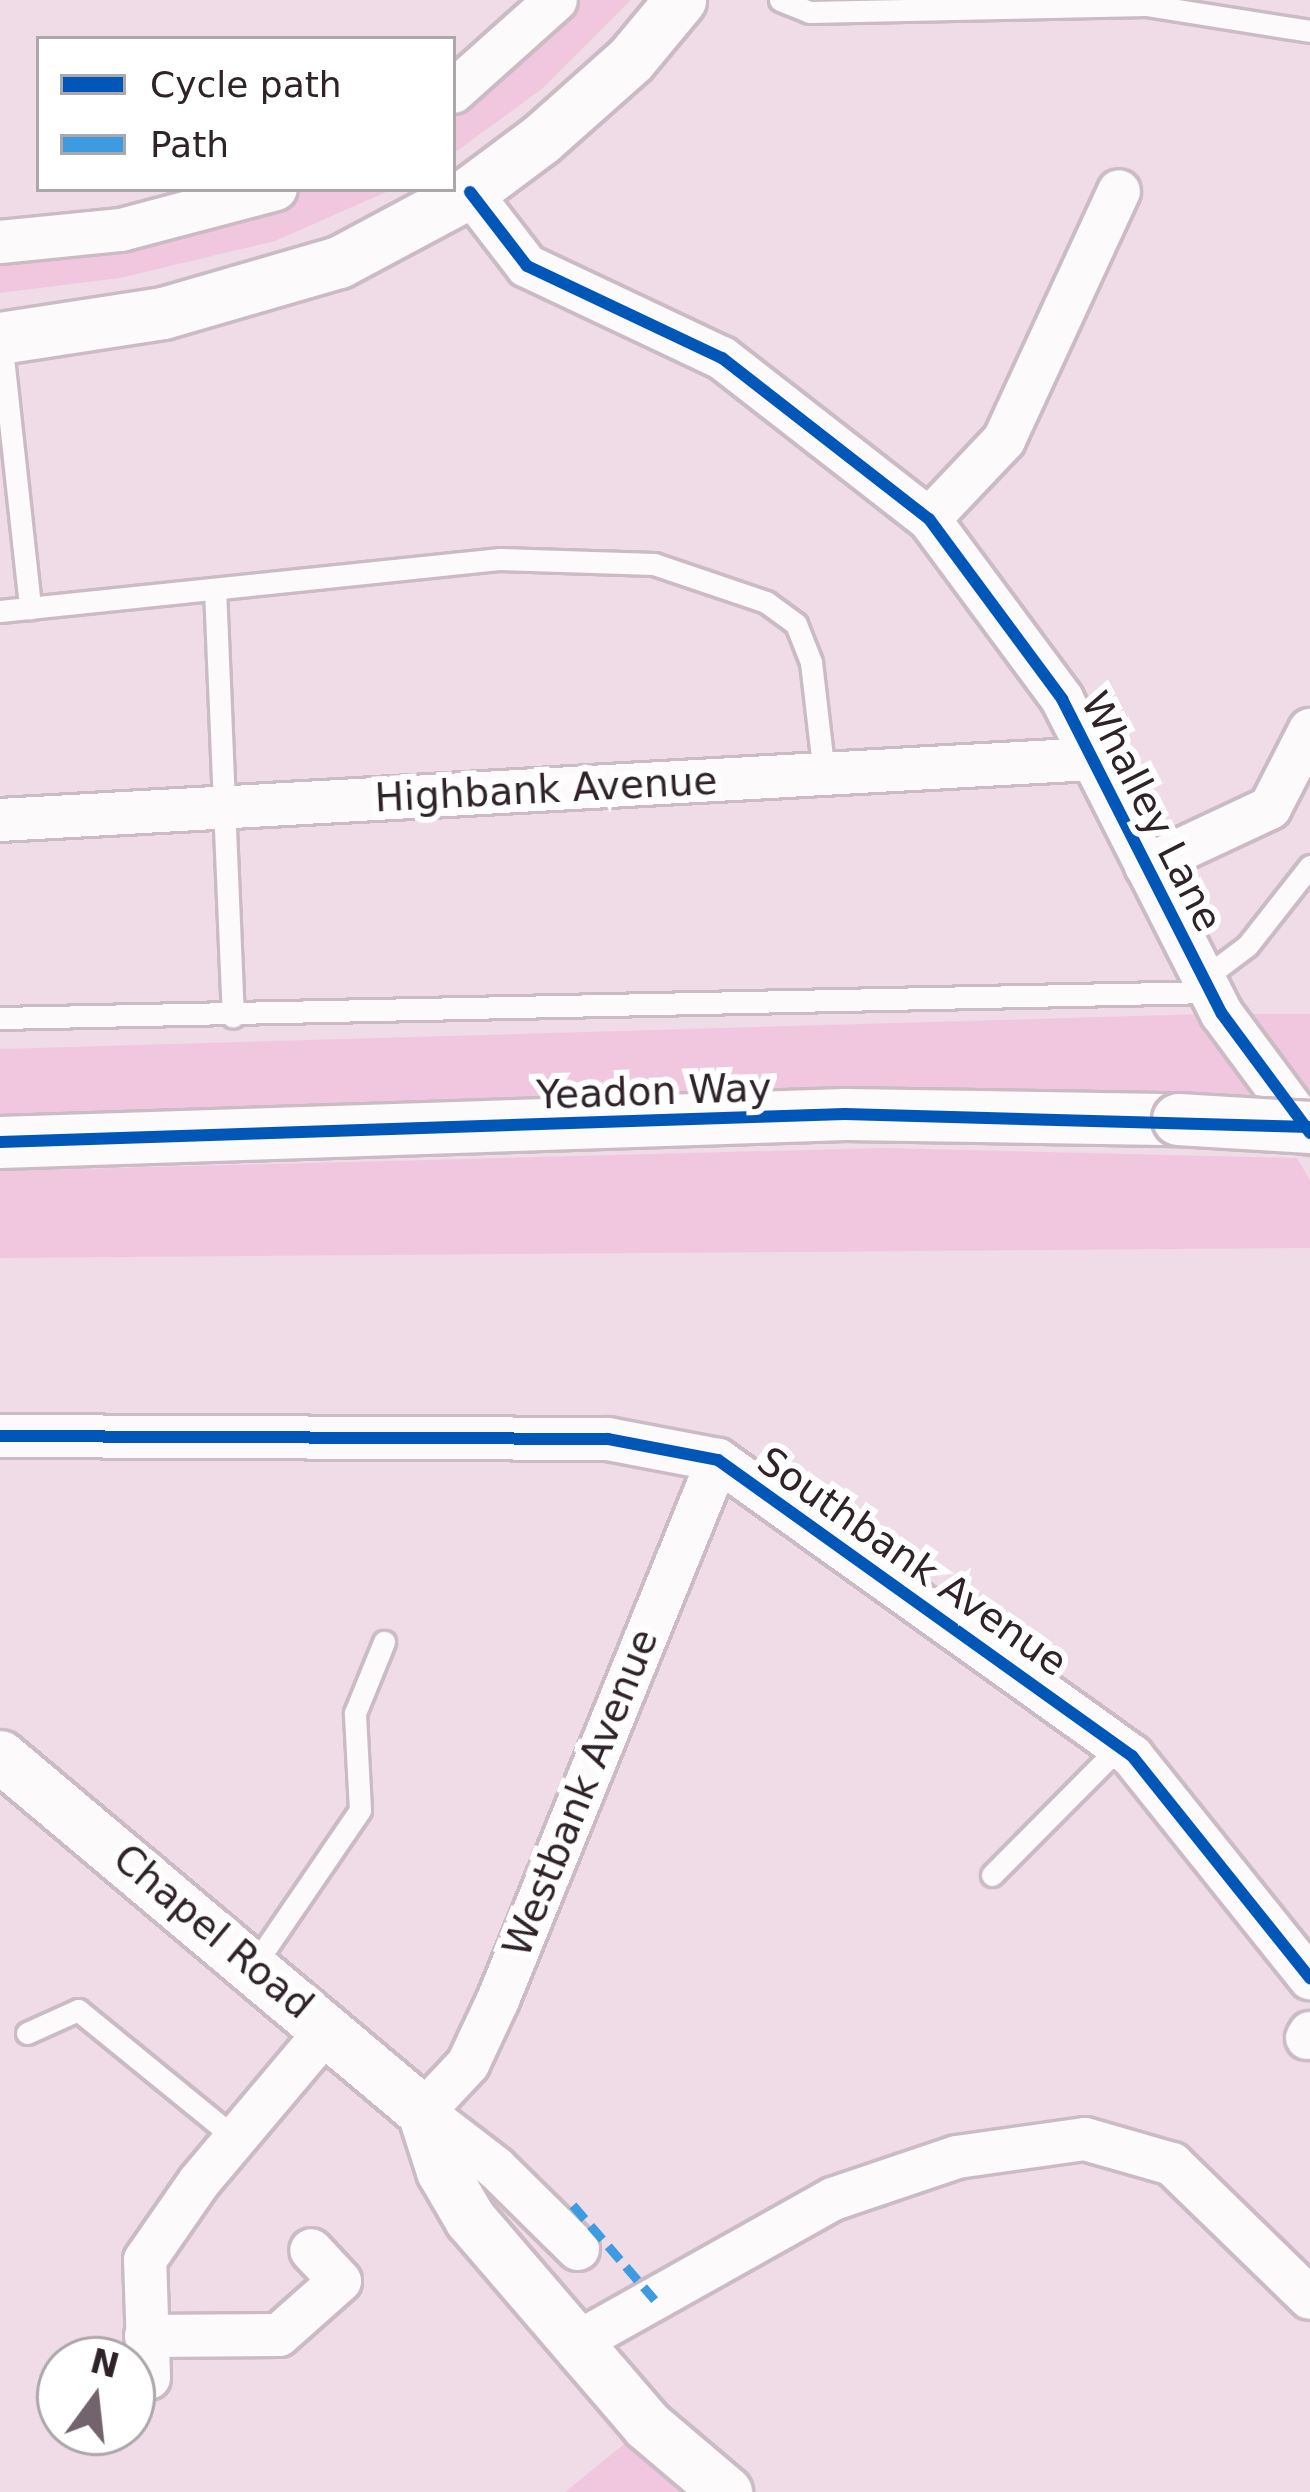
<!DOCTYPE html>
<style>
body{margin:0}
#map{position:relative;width:1310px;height:2492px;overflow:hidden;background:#efdce7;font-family:"DejaVu Sans",sans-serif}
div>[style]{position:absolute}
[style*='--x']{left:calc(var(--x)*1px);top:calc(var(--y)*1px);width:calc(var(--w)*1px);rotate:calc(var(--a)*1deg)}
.green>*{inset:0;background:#f1c7e0}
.roads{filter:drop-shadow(3px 0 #cabbc4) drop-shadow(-3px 0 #cabbc4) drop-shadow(0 3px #cabbc4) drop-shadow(0 -3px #cabbc4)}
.service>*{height:21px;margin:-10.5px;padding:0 10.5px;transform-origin:10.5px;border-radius:10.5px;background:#fdfafb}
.minor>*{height:42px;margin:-21px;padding:0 21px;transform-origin:21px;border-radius:21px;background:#fdfafb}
.tertiary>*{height:51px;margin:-25.5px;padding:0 25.5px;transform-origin:25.5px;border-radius:25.5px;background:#fdfafb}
.bridges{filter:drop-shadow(3px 0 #cabbc4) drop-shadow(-3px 0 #cabbc4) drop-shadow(0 3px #cabbc4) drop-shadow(0 -3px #cabbc4)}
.tertiary-bridge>*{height:51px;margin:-25.5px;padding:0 25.5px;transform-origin:25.5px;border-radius:25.5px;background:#fdfafb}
.quiet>*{height:9px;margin-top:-4.5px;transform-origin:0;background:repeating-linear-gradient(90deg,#3d9ce1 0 18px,transparent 0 27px)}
.cycleway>*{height:12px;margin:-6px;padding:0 6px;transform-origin:6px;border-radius:6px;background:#0057b8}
span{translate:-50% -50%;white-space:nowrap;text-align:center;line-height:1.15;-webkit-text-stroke:12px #fff;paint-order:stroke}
.street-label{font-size:39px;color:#2f2229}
.legend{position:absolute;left:36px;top:36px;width:420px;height:156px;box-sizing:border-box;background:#fff;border:3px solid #aca7a9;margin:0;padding:15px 21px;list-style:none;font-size:36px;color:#2f2229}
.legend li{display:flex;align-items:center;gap:24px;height:60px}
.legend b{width:60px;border:3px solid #aca7a9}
.north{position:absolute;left:36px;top:2336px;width:120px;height:120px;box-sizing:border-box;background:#fff;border:3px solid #aca7a9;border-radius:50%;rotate:15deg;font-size:33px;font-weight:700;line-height:48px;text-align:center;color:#2f2229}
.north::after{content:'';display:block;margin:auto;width:42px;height:54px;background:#72636c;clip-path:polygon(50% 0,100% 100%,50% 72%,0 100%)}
</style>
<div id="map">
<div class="green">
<div style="clip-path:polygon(556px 0,631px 0,543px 88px,453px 154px,453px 92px)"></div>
<div style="clip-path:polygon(276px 189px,393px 189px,275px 241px,120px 278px,0 293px,0 242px)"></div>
<div style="clip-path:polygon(1203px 1014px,1261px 1097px,886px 1092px,0 1115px,0 1049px)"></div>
<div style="clip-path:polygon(1236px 1014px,1310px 1014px,1310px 1100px)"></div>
<div style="clip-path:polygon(884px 1148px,1297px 1158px,1310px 1180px,1310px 1248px,0 1258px,0 1171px)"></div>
<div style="clip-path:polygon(639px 2432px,691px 2492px,565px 2492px)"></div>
</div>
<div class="roads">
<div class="service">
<div style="--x:780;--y:0;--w:31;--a:22"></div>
<div style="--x:809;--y:12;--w:337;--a:-1.2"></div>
<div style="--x:1146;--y:5;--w:166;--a:9"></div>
<div style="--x:1;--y:339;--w:271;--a:83.8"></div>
<div style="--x:215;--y:589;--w:428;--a:87.6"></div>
<div style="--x:0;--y:611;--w:503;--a:-5.94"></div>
<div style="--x:500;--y:559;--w:154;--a:1.9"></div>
<div style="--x:654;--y:564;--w:118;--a:18.7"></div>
<div style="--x:766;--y:602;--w:37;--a:36"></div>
<div style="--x:796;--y:624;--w:41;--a:68.5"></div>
<div style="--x:811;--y:662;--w:114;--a:83.4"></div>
<div style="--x:1203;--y:979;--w:55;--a:-36.9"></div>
<div style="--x:1247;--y:946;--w:102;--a:-51.8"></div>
<div style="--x:0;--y:1018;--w:1209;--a:-1.23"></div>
<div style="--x:992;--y:1875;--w:180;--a:-45.2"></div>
<div style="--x:255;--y:1964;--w:186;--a:-55.7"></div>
<div style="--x:360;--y:1810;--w:97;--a:-93"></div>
<div style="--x:355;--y:1713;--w:77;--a:-67.8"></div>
<div style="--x:27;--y:2033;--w:56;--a:-24.3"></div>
<div style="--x:78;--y:2010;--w:204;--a:39.2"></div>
</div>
<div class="minor">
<div style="--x:453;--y:92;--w:138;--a:-41.8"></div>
<div style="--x:470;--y:192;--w:93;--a:52.4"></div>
<div style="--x:527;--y:266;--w:216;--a:25.3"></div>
<div style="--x:722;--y:358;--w:262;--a:37.9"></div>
<div style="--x:929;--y:519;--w:224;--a:53.5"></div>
<div style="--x:1062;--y:699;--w:353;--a:63.1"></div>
<div style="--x:1222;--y:1014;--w:148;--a:53.5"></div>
<div style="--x:0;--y:242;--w:122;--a:-5.7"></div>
<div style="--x:121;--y:230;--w:160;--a:-14.8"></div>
<div style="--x:929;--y:519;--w:109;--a:-46.5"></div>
<div style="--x:1004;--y:440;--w:274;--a:-65.2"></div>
<div style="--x:0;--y:820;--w:1094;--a:-3.2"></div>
<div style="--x:1146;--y:866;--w:137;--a:-25.1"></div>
<div style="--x:1270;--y:808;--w:88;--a:-62.9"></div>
<div style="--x:0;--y:1436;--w:608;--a:0.28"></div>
<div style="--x:608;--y:1439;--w:112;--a:10.8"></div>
<div style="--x:718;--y:1460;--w:509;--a:35.56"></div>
<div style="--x:1132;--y:1756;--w:285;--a:51.3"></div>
<div style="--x:1307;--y:2038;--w:6;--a:-59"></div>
<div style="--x:578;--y:2249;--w:115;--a:-135.4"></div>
<div style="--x:496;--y:2168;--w:92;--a:-142.5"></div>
<div style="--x:423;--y:2112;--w:66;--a:-46.8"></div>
<div style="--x:468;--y:2064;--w:71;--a:-64.9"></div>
<div style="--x:498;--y:2000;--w:583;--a:-67.83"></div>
<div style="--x:146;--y:2336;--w:133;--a:-0.4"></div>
<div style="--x:279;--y:2335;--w:81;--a:-41.5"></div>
<div style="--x:340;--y:2281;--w:42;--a:-133.1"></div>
<div style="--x:578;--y:2342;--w:292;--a:-29.3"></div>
<div style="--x:833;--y:2199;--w:131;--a:-18.7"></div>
<div style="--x:957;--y:2157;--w:129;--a:-8"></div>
<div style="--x:1085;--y:2139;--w:91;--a:16"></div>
<div style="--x:1172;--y:2164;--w:192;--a:44.2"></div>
<div style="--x:149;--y:2378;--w:118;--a:-91.9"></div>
<div style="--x:145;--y:2260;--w:95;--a:-55.3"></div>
<div style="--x:199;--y:2182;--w:200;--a:-49.9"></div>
</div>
<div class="tertiary">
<div style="--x:0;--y:338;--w:165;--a:-8.7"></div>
<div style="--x:163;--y:313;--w:183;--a:-16.2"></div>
<div style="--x:339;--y:262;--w:149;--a:-28.1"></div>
<div style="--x:470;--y:192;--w:89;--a:-36.7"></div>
<div style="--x:541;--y:139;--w:120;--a:-41.6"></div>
<div style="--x:631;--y:59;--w:77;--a:-50.3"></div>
<div style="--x:0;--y:1142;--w:845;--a:-1.9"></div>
<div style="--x:845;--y:1114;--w:333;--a:0.9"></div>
<div style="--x:0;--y:1756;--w:553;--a:40.08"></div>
<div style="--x:423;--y:2112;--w:62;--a:72.1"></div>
<div style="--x:442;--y:2171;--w:56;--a:59.7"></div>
<div style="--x:470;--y:2219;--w:272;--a:49.3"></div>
<div style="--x:647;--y:2425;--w:104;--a:40.3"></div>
</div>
</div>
<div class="bridges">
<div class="tertiary-bridge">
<div style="--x:1178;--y:1119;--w:132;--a:3.5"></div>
</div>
</div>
<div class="quiet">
<div style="--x:573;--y:2205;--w:125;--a:49.2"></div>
</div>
<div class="cycleway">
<div style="--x:470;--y:192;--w:93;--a:52.4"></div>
<div style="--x:527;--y:266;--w:216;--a:25.3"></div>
<div style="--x:722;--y:358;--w:262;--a:37.9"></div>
<div style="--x:929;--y:519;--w:224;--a:53.5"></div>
<div style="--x:1062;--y:699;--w:353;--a:63.1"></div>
<div style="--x:1222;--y:1014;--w:148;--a:53.5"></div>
<div style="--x:0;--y:1142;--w:845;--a:-1.9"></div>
<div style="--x:845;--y:1114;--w:465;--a:1.6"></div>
<div style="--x:0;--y:1436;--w:608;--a:0.28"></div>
<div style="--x:608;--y:1439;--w:112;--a:10.8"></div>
<div style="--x:718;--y:1460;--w:509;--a:35.56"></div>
<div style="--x:1132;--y:1756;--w:285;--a:51.3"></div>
</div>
<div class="street-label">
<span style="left:546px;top:790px;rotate:-3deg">Highbank Avenue</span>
<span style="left:1151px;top:812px;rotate:63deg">Whalley Lane</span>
<span style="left:654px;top:1092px;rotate:-2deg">Yeadon Way</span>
<span style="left:912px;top:1562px;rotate:35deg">Southbank Avenue</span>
<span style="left:581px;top:1793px;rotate:-68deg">Westbank Avenue</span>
<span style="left:213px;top:1932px;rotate:40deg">Chapel Road</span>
</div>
<ul class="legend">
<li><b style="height:15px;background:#0057b8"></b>Cycle path</li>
<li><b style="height:15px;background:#3d9ce1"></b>Path</li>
</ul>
<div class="north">N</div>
</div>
